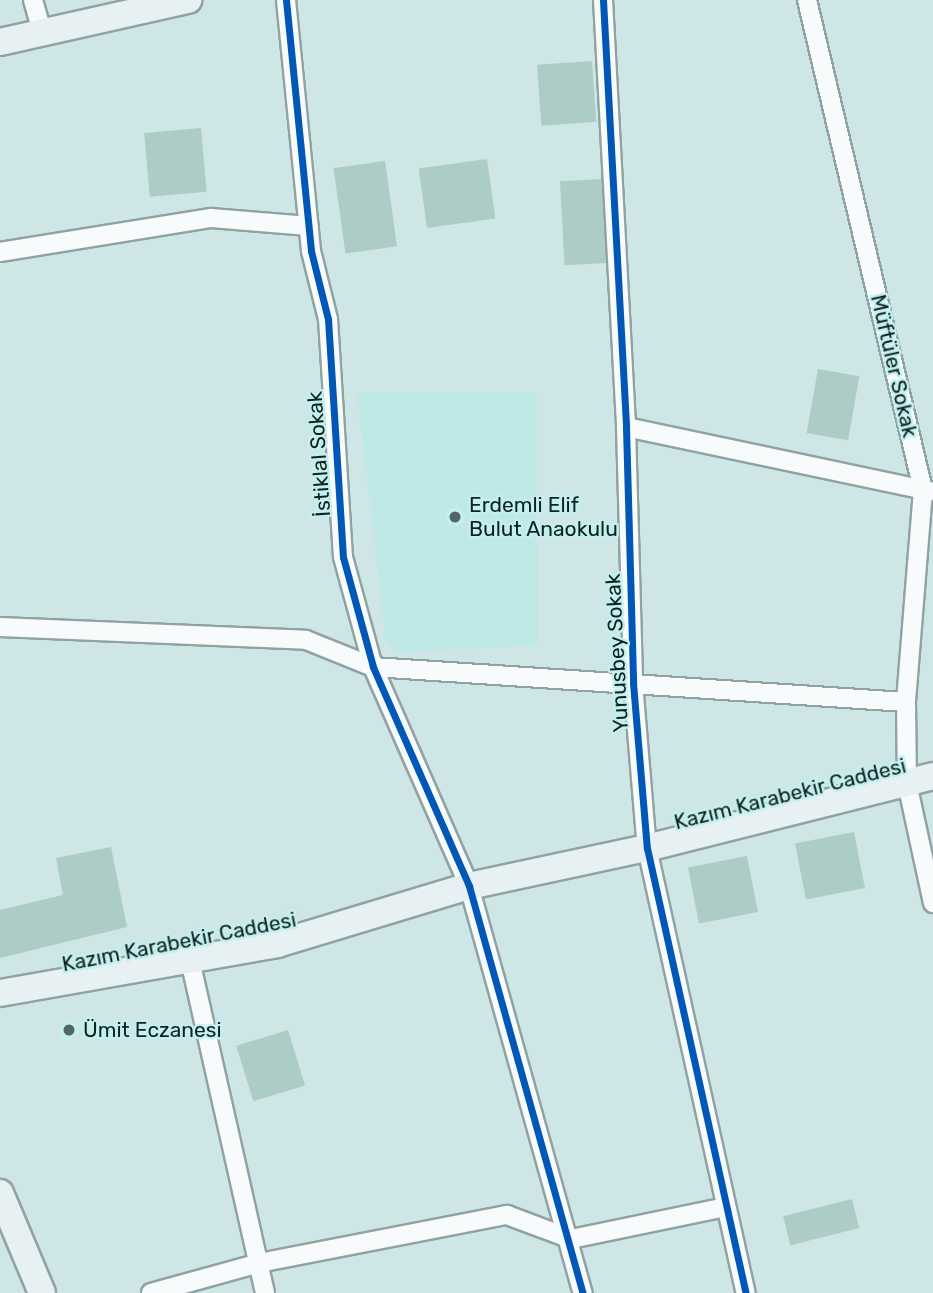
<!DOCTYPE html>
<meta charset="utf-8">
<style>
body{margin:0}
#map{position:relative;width:933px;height:1293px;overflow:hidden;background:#cee6e5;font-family:Rubik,sans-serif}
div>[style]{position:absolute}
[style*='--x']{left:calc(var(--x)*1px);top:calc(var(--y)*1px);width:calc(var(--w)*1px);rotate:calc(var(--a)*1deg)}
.built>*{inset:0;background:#bfe9e7}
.building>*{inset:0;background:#acccc5;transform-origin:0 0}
.roads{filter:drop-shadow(2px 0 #90a2a2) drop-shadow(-2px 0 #90a2a2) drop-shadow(0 2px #90a2a2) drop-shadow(0 -2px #90a2a2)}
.street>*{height:18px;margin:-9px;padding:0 9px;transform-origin:9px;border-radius:9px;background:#f8fbfb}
.secondary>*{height:26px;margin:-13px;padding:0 13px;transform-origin:13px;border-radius:13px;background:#e7f0f2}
.cycleway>*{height:7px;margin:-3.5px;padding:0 3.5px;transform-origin:3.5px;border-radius:3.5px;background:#0057b8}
.dots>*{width:19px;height:19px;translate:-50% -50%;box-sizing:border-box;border:4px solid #c3f0ef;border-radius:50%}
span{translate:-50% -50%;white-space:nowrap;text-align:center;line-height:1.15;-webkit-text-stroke:5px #c3f0ef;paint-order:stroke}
.street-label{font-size:21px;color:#102121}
.poi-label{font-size:21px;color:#102121}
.left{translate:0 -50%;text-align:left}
</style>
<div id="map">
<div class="built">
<div style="clip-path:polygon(357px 392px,537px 393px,538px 645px,397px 652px,386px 641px)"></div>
</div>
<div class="building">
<div style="left:592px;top:61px;width:61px;height:55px;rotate:86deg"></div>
<div style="left:201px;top:128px;width:64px;height:57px;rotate:85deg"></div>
<div style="left:487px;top:159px;width:60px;height:69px;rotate:82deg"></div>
<div style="left:385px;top:161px;width:86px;height:52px;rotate:82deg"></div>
<div style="left:603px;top:179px;width:84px;height:43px;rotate:87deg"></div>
<div style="left:818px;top:369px;width:42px;height:65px;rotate:10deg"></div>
<div style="left:854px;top:832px;width:57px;height:60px;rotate:79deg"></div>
<div style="clip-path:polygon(111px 847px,127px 927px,0 958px,0 910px,63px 895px,56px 858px)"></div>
<div style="left:747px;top:856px;width:57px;height:60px;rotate:79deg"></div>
<div style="left:288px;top:1030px;width:58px;height:54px;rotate:73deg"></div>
<div style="left:852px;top:1199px;width:30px;height:71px;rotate:76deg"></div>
</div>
<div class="roads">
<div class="street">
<div style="--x:33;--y:0;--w:35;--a:74"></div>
<div style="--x:286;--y:0;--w:252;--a:84.3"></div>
<div style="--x:311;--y:251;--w:70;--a:76"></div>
<div style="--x:328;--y:319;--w:238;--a:86.4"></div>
<div style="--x:343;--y:557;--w:114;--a:74.7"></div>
<div style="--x:373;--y:667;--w:239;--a:66.3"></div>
<div style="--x:469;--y:886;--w:423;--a:74.4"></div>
<div style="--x:603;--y:0;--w:428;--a:86.9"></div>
<div style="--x:626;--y:427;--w:256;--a:88.4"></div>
<div style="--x:633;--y:683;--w:166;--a:85.2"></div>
<div style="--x:647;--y:848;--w:456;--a:77.5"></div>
<div style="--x:807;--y:0;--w:504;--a:76.68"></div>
<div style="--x:923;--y:490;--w:213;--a:94.6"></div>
<div style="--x:906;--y:702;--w:81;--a:89.3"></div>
<div style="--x:907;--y:783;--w:123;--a:77.8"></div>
<div style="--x:0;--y:252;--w:214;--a:-9.2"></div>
<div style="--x:211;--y:218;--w:98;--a:4.7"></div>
<div style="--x:626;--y:427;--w:312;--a:11.9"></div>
<div style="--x:0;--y:627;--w:306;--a:2.4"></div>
<div style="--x:306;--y:640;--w:72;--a:21.9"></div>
<div style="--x:373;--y:667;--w:534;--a:3.76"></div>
<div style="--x:190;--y:960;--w:341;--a:77.3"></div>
<div style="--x:151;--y:1293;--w:112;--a:-15.5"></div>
<div style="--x:259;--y:1263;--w:253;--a:-11"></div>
<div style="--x:507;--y:1215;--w:68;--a:20.6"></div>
<div style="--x:571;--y:1239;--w:158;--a:-11.7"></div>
</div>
<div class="secondary">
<div style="--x:0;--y:42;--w:193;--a:-12.6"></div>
<div style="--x:0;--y:993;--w:281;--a:-10"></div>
<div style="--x:277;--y:944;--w:201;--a:-16.8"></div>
<div style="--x:469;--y:886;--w:182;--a:-12.1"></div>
<div style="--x:647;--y:848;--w:295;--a:-14.1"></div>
<div style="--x:0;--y:1193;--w:108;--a:67.2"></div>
</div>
</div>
<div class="cycleway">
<div style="--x:286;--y:0;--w:252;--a:84.3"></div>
<div style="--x:311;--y:251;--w:70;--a:76"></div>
<div style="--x:328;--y:319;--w:238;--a:86.4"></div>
<div style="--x:343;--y:557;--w:114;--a:74.7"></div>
<div style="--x:373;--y:667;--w:239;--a:66.3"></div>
<div style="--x:469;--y:886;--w:423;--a:74.4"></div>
<div style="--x:603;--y:0;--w:428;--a:86.9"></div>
<div style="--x:626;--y:427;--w:256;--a:88.4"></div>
<div style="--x:633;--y:683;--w:166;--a:85.2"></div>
<div style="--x:647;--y:848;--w:456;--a:77.5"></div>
</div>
<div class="dots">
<div style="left:455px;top:517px;background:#526666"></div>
<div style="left:69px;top:1030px;background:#526666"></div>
</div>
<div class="street-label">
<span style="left:894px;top:366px;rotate:77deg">Müftüler Sokak</span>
<span style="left:319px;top:454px;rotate:-94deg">İstiklal Sokak</span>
<span style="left:617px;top:653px;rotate:-93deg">Yunusbey Sokak</span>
<span style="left:790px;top:794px;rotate:-14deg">Kazım Karabekir Caddesi</span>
<span style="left:179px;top:942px;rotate:-11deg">Kazım Karabekir Caddesi</span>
</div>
<div class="poi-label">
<span class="left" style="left:469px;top:517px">Erdemli Elif<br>Bulut Anaokulu</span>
<span class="left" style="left:83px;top:1030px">Ümit Eczanesi</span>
</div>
</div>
